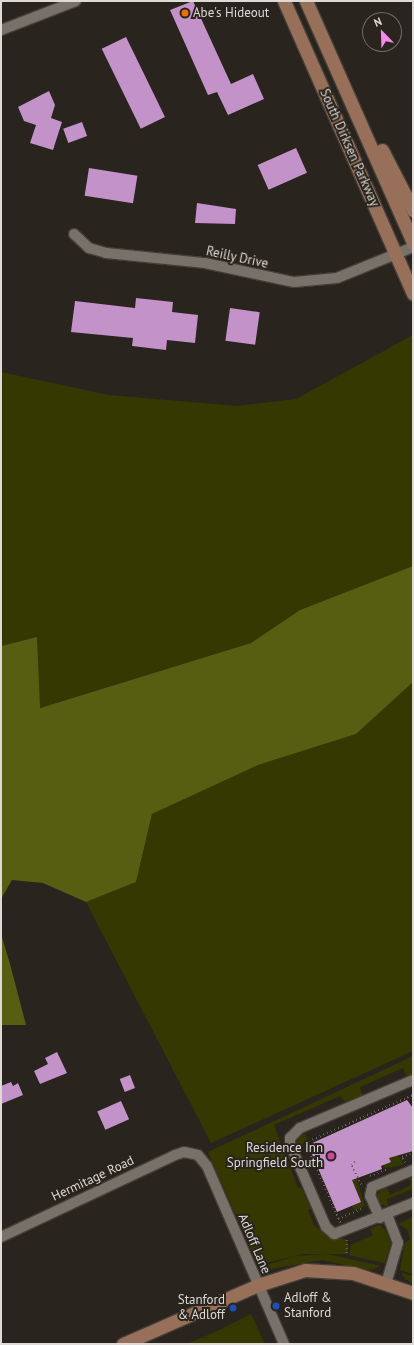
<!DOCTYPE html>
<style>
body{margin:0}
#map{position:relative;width:414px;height:1345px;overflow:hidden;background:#29241d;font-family:"PT Sans",sans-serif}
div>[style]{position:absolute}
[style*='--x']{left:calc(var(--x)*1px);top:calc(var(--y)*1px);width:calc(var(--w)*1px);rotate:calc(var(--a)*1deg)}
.green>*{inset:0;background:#353901}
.forest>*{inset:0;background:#585e11}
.building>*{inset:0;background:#c392c9;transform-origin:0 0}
.path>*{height:1.5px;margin-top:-0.75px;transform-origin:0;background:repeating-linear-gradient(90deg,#69655e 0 1px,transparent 0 4px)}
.roads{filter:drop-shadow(1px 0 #433e38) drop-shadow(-1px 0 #433e38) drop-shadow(0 1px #433e38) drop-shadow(0 -1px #433e38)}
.minor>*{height:10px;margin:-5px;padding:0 5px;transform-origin:5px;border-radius:5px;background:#787169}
.major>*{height:13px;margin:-6.5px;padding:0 6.5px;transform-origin:6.5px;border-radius:6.5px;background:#98705a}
.dots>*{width:11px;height:11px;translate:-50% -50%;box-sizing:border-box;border:2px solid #29241d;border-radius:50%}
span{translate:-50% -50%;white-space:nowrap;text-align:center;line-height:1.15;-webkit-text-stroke:4px #29241d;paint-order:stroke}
.poi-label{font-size:13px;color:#dedad5}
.left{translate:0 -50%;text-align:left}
.right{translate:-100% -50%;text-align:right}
.street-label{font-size:13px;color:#dedad5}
.frame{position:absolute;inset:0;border:2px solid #dedad5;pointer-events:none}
.north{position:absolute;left:362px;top:12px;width:40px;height:40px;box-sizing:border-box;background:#29241d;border:1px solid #716d67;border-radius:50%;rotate:337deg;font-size:11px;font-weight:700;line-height:16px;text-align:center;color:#dedad5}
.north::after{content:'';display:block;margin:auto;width:14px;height:18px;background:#f688ed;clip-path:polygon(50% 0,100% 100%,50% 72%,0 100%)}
</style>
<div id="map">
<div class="green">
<div style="clip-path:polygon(413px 335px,413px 566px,300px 610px,251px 643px,39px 708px,37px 637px,1px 646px,1px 372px,109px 395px,237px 406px,296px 399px)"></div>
<div style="clip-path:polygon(413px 682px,413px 1051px,211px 1143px,86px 902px,136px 882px,152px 814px,258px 765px,356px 734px)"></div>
<div style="clip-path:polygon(413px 1056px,413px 1075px,406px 1075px,403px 1068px,360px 1087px,362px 1095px,345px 1102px,340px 1096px,274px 1125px,298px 1188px,301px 1187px,311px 1209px,308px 1210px,314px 1225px,331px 1238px,345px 1239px,349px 1246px,347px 1254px,303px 1254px,258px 1265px,208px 1152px)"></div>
<div style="clip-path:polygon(305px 1133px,308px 1140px,297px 1148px,296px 1141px)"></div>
<div style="clip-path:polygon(398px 1155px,404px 1165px,385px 1168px,383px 1165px,391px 1162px,389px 1157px)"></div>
<div style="clip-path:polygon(343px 1159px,356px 1177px,365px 1206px,354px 1211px,352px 1206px,361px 1202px)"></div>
<div style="clip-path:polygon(413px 1175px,413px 1189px,387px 1199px,388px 1207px,380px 1204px,377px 1195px,381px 1190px,387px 1188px,390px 1195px,411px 1185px,409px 1178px)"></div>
<div style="clip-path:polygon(413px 1217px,413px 1274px,400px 1270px,405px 1243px,410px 1239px,407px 1229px,398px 1224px)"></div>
<div style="clip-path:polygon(379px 1225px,385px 1229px,391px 1243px,385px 1263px,349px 1255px,351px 1245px,373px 1235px,370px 1229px)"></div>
<div style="clip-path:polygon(327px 1254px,381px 1266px,371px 1270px,322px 1260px,271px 1269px,267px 1265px,295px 1256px)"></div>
<div style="clip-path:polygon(401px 1273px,413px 1276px,413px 1284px,405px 1279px)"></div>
<div style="clip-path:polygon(251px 1314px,265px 1344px,187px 1344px,217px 1331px)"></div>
</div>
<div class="forest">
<div style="clip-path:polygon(413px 566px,413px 682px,356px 734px,258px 765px,152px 814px,136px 882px,86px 902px,43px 883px,12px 880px,1px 899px,1px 646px,37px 637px,40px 708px,251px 643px,300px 610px)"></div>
<div style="clip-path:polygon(1px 934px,10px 964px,26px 1025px,1px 1025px)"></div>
</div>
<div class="building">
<div style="clip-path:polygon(193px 1px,231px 84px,253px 74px,264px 99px,228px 115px,217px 92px,208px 95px,170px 10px)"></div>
<div style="left:126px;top:37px;width:89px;height:27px;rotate:64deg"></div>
<div style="clip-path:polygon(49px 91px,55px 105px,51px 118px,62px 122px,53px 150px,30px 143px,36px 125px,24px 121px,18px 107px)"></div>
<div style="left:82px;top:122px;width:15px;height:20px;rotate:70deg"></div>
<div style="left:296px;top:148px;width:27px;height:42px;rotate:66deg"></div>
<div style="left:89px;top:168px;width:49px;height:28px;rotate:9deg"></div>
<div style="clip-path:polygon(197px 203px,236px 209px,235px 224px,195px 223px)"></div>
<div style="clip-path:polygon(136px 298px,173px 302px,172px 312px,198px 315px,195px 343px,167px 340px,166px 350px,132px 346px,133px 338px,71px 332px,75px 301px,135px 308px)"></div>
<div style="left:230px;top:308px;width:30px;height:33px;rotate:8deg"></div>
<div style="clip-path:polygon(57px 1052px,67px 1073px,40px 1084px,34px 1071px,48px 1064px,45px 1058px)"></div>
<div style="left:130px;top:1075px;width:14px;height:11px;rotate:69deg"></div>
<div style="clip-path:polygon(11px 1082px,13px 1086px,18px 1083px,23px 1095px,1px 1104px,1px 1086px)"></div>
<div style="clip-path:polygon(407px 1100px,413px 1108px,413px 1151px,389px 1158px,391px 1162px,381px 1166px,382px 1169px,352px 1180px,361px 1202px,337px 1212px,308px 1145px)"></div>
<div style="left:121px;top:1101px;width:20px;height:26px;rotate:66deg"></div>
</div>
<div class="path">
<div style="--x:355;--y:1162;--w:5;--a:127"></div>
<div style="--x:352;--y:1166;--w:22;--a:63"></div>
<div style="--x:405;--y:1163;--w:7;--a:-117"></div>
<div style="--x:402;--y:1157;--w:12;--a:-20"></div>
<div style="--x:370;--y:1176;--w:19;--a:-21"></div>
<div style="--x:338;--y:1219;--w:28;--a:-23"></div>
<div style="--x:340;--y:1223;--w:87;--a:-113.6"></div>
<div style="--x:305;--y:1143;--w:118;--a:-24"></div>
<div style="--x:347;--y:1240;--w:15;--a:90"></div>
</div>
<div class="roads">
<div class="minor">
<div style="--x:1;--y:30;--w:80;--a:-21.1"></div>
<div style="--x:74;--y:234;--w:21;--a:43"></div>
<div style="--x:89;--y:248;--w:18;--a:16"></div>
<div style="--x:106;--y:253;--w:100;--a:5.8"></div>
<div style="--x:205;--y:263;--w:91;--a:12.1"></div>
<div style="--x:294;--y:282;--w:43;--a:-5.3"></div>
<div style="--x:337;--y:278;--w:82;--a:-22.2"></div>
<div style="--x:413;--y:1080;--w:123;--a:157"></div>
<div style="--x:300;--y:1128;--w:14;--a:135"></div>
<div style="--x:290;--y:1138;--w:6;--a:90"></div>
<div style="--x:290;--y:1144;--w:90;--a:66.6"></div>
<div style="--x:326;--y:1227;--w:11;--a:41"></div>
<div style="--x:334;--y:1234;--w:85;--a:-21.4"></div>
<div style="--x:380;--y:1218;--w:24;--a:-114"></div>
<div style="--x:370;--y:1196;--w:9;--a:-77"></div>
<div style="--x:372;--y:1187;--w:44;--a:-22.5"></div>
<div style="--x:1;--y:1237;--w:192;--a:-25.2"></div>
<div style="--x:175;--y:1155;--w:9;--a:-18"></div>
<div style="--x:184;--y:1152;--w:14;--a:12"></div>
<div style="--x:198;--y:1155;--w:14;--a:51"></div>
<div style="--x:207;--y:1166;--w:194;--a:66.6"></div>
<div style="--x:386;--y:1284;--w:43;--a:-73.7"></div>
<div style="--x:398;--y:1243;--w:30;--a:-111"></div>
</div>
<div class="major">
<div style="--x:284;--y:1;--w:320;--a:66.2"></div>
<div style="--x:306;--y:1;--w:264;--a:66.1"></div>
<div style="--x:382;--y:150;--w:68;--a:62.7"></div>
<div style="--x:123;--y:1344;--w:147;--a:-23.6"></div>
<div style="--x:258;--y:1285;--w:49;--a:-17.7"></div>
<div style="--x:305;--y:1270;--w:48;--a:3.6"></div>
<div style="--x:353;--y:1273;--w:63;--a:18.4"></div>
</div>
</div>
<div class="dots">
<div style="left:185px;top:13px;background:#e8710a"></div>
<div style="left:331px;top:1156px;background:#d1479c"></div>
<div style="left:276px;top:1306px;background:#1a4fb4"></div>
<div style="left:233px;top:1308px;background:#1a4fb4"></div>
</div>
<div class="poi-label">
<span class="left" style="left:193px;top:13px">Abe's Hideout</span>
<span class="right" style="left:323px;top:1156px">Residence Inn<br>Springfield South</span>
<span class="left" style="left:284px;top:1306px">Adloff &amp;<br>Stanford</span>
<span class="right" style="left:225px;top:1308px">Stanford<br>&amp; Adloff</span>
</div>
<div class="street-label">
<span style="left:349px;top:148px;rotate:66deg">South Dirksen Parkway</span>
<span style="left:237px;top:258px;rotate:12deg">Reilly Drive</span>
<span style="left:93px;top:1179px;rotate:-25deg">Hermitage Road</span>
<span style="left:254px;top:1244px;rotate:67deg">Adloff Lane</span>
</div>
<div class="frame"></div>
<div class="north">N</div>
</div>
